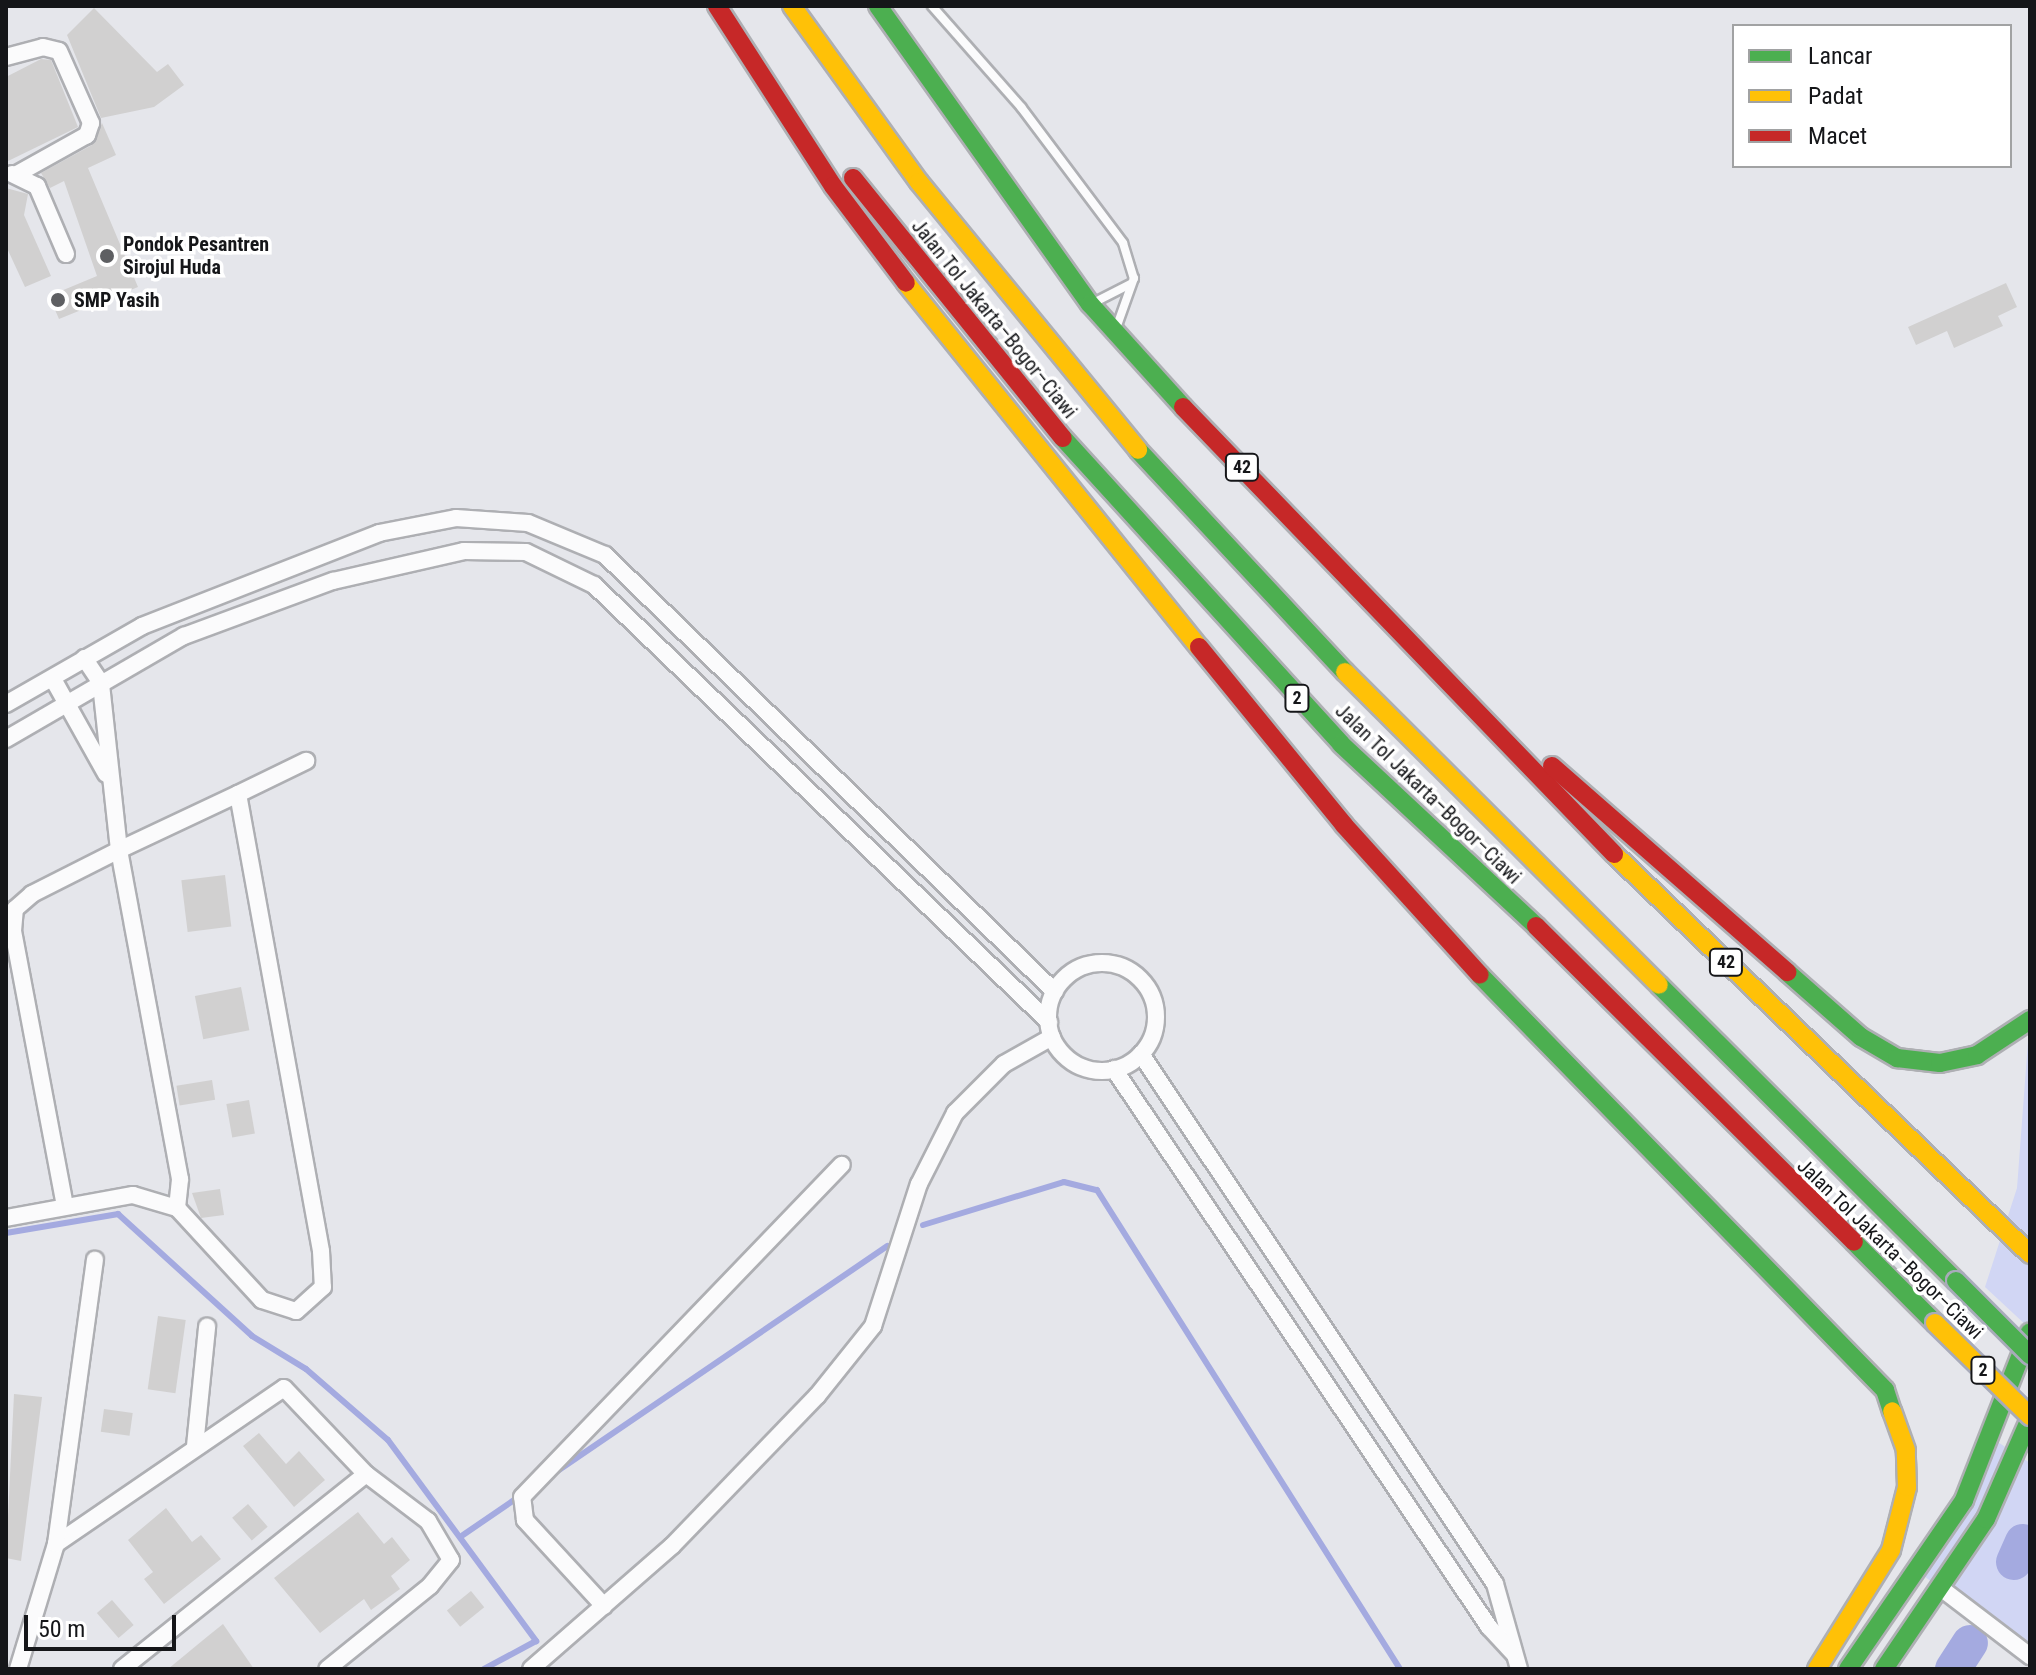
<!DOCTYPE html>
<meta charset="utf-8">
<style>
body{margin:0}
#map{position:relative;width:2036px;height:1675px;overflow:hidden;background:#e5e6eb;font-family:"Roboto Condensed",sans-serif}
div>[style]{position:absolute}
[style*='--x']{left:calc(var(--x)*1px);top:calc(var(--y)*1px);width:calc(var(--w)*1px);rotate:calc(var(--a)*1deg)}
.green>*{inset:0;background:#d1d6f4}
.stream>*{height:6px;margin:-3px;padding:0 3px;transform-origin:3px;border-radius:3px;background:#a4aae0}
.river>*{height:36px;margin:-18px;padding:0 18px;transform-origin:18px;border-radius:18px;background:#a4aae0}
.building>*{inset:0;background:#d1d0d0;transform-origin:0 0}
.roads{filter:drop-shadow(2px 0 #aeafb3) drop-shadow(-2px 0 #aeafb3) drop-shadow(0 2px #aeafb3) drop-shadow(0 -2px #aeafb3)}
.lane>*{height:8px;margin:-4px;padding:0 4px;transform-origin:4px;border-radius:4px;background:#fbfbfc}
.street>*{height:16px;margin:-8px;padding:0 8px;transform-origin:8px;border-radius:8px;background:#fbfbfc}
.street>.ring{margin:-8px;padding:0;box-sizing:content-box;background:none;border:16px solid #fbfbfc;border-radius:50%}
.fast>*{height:18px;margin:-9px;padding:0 9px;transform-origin:9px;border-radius:9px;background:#4caf50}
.slow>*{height:18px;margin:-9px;padding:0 9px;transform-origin:9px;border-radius:9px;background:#ffc107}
.jam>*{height:18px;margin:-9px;padding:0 9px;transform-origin:9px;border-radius:9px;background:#c62828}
.bridges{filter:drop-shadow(2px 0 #a8abba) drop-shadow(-2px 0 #a8abba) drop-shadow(0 2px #a8abba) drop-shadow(0 -2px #a8abba)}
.fast-bridge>*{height:18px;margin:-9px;padding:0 9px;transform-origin:9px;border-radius:9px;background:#4caf50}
.slow-bridge>*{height:18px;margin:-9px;padding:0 9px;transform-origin:9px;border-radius:9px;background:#ffc107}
.dots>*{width:22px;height:22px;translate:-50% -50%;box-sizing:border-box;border:4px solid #fff;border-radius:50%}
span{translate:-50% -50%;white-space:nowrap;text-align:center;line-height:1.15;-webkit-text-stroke:7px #fff;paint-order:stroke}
.shield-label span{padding:2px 6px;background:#fff;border:2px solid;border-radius:6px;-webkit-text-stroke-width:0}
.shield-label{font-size:18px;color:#151619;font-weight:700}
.poi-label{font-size:20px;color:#151619;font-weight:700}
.left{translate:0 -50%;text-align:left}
.street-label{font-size:20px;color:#151619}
.frame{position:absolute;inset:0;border:8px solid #151619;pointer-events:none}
.legend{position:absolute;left:1732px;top:24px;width:280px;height:144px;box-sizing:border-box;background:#fff;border:2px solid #a1a2a3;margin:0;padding:10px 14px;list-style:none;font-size:24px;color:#151619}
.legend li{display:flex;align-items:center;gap:16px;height:40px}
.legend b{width:40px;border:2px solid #a1a2a3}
.scale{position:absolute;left:24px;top:1615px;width:152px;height:36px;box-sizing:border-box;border:4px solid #151619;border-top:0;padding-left:10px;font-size:24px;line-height:28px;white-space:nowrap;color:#151619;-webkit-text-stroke:6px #fff;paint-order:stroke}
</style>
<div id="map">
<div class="green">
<div style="clip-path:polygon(2030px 1015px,2030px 1323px,2028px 1327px,1985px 1287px,2017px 1188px)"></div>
<div style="clip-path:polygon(1990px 1437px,2030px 1463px,2030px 1656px,1920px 1573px)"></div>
</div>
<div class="stream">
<div style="--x:923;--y:1225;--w:147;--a:-17"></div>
<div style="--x:1064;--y:1182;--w:34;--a:14"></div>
<div style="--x:1097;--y:1190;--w:567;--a:57.68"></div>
<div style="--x:6;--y:1233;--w:114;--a:-9.6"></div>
<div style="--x:118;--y:1214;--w:181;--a:42.3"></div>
<div style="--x:252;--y:1336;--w:63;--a:31.4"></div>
<div style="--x:306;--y:1369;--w:108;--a:40.9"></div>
<div style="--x:388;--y:1440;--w:250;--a:53.6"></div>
<div style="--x:536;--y:1641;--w:59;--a:151.7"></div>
<div style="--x:556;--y:1472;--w:401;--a:-34.3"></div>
<div style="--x:463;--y:1535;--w:69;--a:-34.4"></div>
</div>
<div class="river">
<div style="--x:2014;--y:1562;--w:22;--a:-66"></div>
<div style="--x:1953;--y:1669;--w:31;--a:-57"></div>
</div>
<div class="building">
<div style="clip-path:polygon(94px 8px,157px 72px,168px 64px,184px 85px,154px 107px,101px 118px,67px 35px)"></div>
<div style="clip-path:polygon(41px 59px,51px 60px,78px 127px,6px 162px,6px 77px)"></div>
<div style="clip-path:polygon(102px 123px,116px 155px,88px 168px,138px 287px,59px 319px,49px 296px,97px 276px,64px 181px,50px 188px,41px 173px,92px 145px)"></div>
<div style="clip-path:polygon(6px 188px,28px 194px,24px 215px,51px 276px,25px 287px,6px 246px)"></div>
<div style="clip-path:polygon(2006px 283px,2017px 307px,1998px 316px,2003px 326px,1954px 348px,1947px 331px,1916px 345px,1908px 327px)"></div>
<div style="left:225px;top:875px;width:52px;height:44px;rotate:83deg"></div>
<div style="left:241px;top:987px;width:44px;height:47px;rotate:79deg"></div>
<div style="left:212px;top:1080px;width:20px;height:36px;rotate:81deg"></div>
<div style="left:249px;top:1100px;width:34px;height:23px;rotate:80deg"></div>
<div style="clip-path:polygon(220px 1189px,224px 1215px,201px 1218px,192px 1193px)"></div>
<div style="left:158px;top:1316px;width:28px;height:74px;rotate:8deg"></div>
<div style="clip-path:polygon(14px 1394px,42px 1397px,21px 1561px,6px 1558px)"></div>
<div style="left:104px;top:1409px;width:29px;height:23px;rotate:8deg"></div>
<div style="clip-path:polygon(259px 1433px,286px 1464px,299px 1451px,325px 1480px,294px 1507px,243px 1446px)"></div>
<div style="left:248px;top:1504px;width:30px;height:21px;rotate:49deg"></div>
<div style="clip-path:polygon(166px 1508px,192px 1542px,201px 1535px,221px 1559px,164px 1604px,144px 1579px,153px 1572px,128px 1540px)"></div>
<div style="clip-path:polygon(358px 1512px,384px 1544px,392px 1537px,410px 1560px,391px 1576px,400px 1589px,371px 1610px,364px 1599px,320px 1633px,274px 1578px)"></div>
<div style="left:471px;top:1591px;width:21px;height:31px;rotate:51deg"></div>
<div style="left:112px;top:1600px;width:33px;height:20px;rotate:49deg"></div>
<div style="clip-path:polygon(223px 1624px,254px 1669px,168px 1669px,208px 1636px)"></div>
</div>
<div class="roads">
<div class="lane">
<div style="--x:932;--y:6;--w:135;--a:48.6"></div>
<div style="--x:1021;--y:107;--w:170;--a:53.1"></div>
<div style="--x:1123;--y:243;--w:37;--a:73"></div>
<div style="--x:1134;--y:278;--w:48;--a:109.6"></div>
<div style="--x:1097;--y:301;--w:38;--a:-27"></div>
</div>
<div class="street">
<div style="--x:6;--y:57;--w:38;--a:-15"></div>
<div style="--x:43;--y:47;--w:16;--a:14"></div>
<div style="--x:59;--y:51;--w:79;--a:66"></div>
<div style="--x:91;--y:123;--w:13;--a:108"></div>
<div style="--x:87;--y:135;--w:80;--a:150.9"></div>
<div style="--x:12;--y:174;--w:28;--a:26"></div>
<div style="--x:37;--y:186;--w:74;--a:66.9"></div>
<div style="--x:53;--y:679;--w:109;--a:60.8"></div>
<div style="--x:6;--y:704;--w:157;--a:-29.8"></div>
<div style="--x:142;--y:626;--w:255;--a:-21.4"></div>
<div style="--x:379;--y:533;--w:78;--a:-11"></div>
<div style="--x:456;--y:518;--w:72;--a:4"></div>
<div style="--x:528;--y:523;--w:83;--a:22.6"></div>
<div style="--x:605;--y:555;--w:627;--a:44.16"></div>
<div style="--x:6;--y:739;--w:206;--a:-30.1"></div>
<div style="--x:184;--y:636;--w:159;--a:-20.3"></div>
<div style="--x:333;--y:581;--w:134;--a:-12.9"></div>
<div style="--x:464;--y:551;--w:62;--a:0.9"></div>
<div style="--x:526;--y:552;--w:76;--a:25.9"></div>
<div style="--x:594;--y:585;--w:631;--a:43.84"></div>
<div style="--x:238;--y:794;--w:464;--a:79.7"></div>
<div style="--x:321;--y:1251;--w:36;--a:87"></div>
<div style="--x:323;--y:1287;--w:36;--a:138"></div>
<div style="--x:296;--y:1311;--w:36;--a:-162"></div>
<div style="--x:262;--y:1300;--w:125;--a:-132.7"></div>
<div style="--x:177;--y:1208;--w:29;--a:-84"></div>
<div style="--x:180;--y:1179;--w:335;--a:-100.5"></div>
<div style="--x:119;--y:850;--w:132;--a:-25.2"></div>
<div style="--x:238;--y:794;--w:76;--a:-25.9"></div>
<div class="ring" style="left:1048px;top:963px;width:92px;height:92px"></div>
<div style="--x:1141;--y:1054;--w:637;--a:56.26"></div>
<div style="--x:1495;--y:1584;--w:88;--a:74.2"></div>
<div style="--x:1114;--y:1069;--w:672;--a:56.1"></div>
<div style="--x:1489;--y:1627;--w:35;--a:47"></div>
<div style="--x:65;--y:1206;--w:280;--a:-100.7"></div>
<div style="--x:13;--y:931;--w:22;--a:-85"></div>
<div style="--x:15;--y:909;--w:23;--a:-41"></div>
<div style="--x:32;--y:894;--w:97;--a:-26.8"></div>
<div style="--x:119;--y:850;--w:168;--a:-96.2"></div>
<div style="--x:101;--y:683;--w:30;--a:-124"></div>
<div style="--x:6;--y:1218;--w:129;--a:-10.3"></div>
<div style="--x:133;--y:1195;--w:46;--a:16.5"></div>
<div style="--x:195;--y:1446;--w:120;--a:-84.2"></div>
<div style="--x:56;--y:1544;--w:276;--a:-34.4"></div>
<div style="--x:284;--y:1388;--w:119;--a:46.4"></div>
<div style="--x:366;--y:1474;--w:78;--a:37.2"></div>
<div style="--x:428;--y:1521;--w:45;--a:59.5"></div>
<div style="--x:451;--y:1560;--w:33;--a:129"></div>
<div style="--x:430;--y:1586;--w:132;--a:141.1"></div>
<div style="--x:1942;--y:1589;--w:111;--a:37.3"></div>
<div style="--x:604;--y:1606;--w:117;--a:-132.6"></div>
<div style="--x:525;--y:1520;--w:23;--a:-97"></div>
<div style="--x:522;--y:1497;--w:461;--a:-46.1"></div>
<div style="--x:18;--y:1669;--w:131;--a:-73.1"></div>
<div style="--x:56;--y:1544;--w:287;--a:-82.2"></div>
<div style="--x:122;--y:1669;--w:312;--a:-38.6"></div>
<div style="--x:531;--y:1669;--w:187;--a:-41.1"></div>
<div style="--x:672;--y:1546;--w:209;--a:-46"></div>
<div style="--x:817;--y:1396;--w:90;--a:-51.3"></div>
<div style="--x:873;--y:1326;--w:149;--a:-72.1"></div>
<div style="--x:919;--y:1184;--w:80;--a:-63.1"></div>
<div style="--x:955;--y:1113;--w:69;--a:-45"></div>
<div style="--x:1004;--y:1064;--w:55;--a:-29.4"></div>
</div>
<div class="fast">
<div style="--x:878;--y:6;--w:366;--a:54.6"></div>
<div style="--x:1090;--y:304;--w:139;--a:47.9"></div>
<div style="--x:1063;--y:438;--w:413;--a:47.7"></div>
<div style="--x:1341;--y:744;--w:267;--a:43"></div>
<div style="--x:1138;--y:450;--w:304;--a:47"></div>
<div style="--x:1787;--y:972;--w:98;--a:41.3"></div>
<div style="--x:1861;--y:1037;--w:42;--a:30.3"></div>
<div style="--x:1897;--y:1058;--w:43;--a:6.6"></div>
<div style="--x:1940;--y:1063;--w:38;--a:-12"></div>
<div style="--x:1977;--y:1055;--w:64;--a:-33.4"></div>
<div style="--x:1480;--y:975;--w:580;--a:45.7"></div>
<div style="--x:1885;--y:1390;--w:22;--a:72"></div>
<div style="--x:1659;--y:985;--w:419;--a:44.9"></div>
<div style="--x:1854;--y:1242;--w:115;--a:45"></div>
<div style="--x:1848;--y:1669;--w:205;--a:-55.5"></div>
<div style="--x:1964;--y:1500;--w:180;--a:-68.6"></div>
<div style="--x:1884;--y:1669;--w:181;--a:-55.8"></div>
<div style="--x:1986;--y:1519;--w:109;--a:-66.3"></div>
</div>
<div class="slow">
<div style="--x:792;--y:6;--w:217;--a:54.2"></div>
<div style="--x:919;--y:182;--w:346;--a:50.7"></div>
<div style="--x:906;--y:283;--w:467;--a:51.2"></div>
<div style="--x:1345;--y:672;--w:443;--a:44.9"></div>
<div style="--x:1614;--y:854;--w:577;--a:43.88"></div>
<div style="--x:1817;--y:1669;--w:140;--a:-58.1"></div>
<div style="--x:1891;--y:1550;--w:65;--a:-75.7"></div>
<div style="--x:1907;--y:1487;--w:37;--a:-92"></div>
<div style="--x:1906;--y:1450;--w:41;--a:-109.7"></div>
</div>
<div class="jam">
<div style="--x:717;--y:6;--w:214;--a:57.2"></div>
<div style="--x:833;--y:186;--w:121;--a:53"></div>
<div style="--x:853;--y:178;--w:334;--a:51.1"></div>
<div style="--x:1183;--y:407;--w:621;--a:46.04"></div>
<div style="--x:1199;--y:647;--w:230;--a:50.8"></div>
<div style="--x:1344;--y:825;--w:202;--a:47.8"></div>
<div style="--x:1552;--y:766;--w:313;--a:41.2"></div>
<div style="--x:1536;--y:926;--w:448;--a:44.8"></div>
</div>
</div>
<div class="bridges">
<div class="fast-bridge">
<div style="--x:1956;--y:1281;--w:105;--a:45"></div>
</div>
<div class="slow-bridge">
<div style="--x:1935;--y:1323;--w:133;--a:44.4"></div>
</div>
</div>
<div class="dots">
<div style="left:107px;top:256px;background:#5e5f62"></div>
<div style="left:58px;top:300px;background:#5e5f62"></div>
</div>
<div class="shield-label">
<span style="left:1242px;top:467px">42</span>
<span style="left:1297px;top:698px">2</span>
<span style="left:1726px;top:962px">42</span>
<span style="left:1983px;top:1370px">2</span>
</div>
<div class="poi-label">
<span class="left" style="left:123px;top:256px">Pondok Pesantren<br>Sirojul Huda</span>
<span class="left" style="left:74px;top:300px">SMP Yasih</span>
</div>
<div class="street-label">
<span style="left:994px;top:319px;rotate:51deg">Jalan Tol Jakarta–Bogor–Ciawi</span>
<span style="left:1428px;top:794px;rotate:44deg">Jalan Tol Jakarta–Bogor–Ciawi</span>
<span style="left:1890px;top:1249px;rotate:44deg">Jalan Tol Jakarta–Bogor–Ciawi</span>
</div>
<div class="frame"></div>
<ul class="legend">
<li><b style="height:10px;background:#4caf50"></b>Lancar</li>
<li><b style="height:10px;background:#ffc107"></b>Padat</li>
<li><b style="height:10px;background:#c62828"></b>Macet</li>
</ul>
<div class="scale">50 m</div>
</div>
